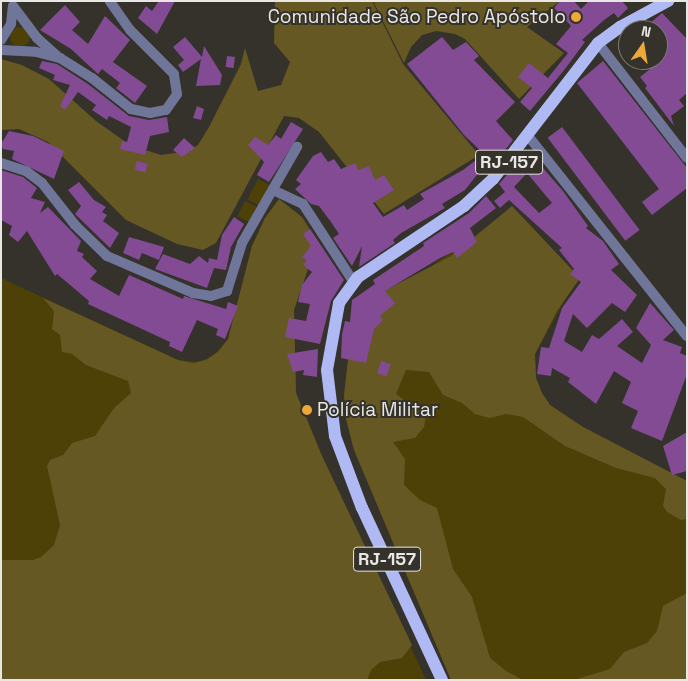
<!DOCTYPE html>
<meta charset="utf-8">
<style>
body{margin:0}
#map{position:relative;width:688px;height:681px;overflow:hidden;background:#34322b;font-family:"Space Grotesk",sans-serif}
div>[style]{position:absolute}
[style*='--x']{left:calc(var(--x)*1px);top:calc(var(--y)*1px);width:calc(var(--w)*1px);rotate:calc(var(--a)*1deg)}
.green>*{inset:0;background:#4d4107;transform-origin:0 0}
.round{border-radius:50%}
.forest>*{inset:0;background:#655822}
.building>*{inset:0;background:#824b93;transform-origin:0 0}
.minor>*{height:10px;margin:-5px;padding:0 5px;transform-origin:5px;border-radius:5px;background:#6f769a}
.primary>*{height:12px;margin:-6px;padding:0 6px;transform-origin:6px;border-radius:6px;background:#afbaf5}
.dots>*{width:14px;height:14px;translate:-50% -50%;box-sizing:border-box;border:2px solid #34322b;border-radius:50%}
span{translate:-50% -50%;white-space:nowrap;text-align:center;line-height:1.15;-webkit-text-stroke:4px #34322b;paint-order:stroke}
.shield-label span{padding:1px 4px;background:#34322b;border:1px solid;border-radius:4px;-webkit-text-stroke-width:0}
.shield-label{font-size:18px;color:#e9e7e3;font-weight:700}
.poi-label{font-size:19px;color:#e9e7e3}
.right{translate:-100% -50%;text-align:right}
.left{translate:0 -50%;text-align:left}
.frame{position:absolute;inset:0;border:2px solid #e9e7e3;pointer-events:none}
.north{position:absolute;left:618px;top:20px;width:50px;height:50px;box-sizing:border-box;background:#34322b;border:1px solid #7c7a75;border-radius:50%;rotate:13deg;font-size:14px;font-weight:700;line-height:20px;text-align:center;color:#e9e7e3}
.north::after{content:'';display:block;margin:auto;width:18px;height:22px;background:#eca93a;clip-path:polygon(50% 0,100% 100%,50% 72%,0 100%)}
</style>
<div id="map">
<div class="green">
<div class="round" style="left:10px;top:27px;width:20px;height:20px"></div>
<div style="left:258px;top:179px;width:13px;height:23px;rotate:27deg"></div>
<div style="clip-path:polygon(279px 199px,307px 224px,309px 266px,294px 310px,296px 393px,322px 456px,426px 680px,1px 680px,1px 278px,178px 360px,198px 362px,213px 356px,228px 339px,252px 246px,265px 218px)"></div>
<div style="left:245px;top:201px;width:13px;height:17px;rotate:27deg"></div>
<div style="clip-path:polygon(512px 206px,567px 296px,535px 354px,536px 378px,542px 393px,550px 405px,583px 427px,687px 481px,687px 680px,451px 680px,354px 450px,346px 419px,344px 395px,350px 343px,438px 261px,480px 235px)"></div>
</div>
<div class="forest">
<div style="clip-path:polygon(275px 1px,372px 1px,403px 64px,479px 155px,384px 214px,319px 132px,299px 118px,284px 116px,216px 243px,203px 250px,177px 244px,126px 220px,48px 142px,19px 129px,1px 130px,1px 59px,22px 65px,49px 79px,96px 121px,130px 145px,161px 155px,189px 151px,198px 145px,209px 127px,241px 64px,245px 48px,258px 91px,281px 85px,290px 62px,274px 43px)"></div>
<div style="clip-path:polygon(373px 1px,560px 1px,527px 27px,564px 53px,519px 99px,465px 39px,455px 34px,436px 31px,422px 35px,411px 47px,404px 63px)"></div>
<div style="clip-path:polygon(279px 199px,302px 217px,314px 236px,309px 266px,294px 310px,296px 393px,322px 456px,412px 645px,402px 658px,380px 662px,371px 670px,367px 680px,1px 680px,1px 560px,33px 560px,41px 557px,54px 545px,60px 525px,47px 466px,50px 460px,63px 455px,72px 443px,95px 436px,114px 408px,131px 393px,128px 381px,86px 365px,72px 354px,62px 352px,60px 335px,52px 329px,54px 311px,43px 298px,178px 360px,193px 363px,206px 360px,219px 351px,228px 339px,252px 246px,265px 218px)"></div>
<div style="clip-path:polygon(512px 206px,580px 278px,557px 311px,535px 354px,536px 378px,542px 393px,550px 405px,583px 427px,687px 481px,687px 519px,681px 520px,667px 512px,663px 506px,666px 489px,655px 478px,616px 468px,565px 446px,523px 417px,506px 414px,489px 418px,475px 414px,462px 403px,443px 395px,429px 372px,406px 370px,396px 394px,426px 416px,424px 427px,415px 438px,393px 442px,405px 459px,404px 485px,420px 500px,437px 508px,453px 569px,472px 597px,490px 658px,506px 671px,523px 680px,451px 680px,354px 450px,346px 419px,344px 395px,350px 343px,384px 291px,451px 256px)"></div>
<div style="clip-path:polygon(687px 593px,687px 680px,574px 680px,610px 669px,624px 652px,647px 643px,657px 631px,663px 606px)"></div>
</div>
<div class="building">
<div style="clip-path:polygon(159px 1px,175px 1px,157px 34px,138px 18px,146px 6px,152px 11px)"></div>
<div style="clip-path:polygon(560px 1px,574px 1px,581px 9px,589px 1px,622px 1px,628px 8px,618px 18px,614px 13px,604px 20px,582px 40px,585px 42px,565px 69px,530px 111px,520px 102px,532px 88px,518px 77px,529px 63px,548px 78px,568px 53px,556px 44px,571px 26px,554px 8px)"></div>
<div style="clip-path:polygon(65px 5px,80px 22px,72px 30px,88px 44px,105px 16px,130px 40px,113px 62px,147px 86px,135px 103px,116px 88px,120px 83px,102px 69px,98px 74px,71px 49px,40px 30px)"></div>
<div style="clip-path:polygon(662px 13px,687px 39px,687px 93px,679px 100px,684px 106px,671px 116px,674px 126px,645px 88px,647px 86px,640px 77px,658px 63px,658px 30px,642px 30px)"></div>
<div style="clip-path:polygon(185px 37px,202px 57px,204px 46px,222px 75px,220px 85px,196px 86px,201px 59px,183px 72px,178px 65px,184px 60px,173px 47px)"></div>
<div style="clip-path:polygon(442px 37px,453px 50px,466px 42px,479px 56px,474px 60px,515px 102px,496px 121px,513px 140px,494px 164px,476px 176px,465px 190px,442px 204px,445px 208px,401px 233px,393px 240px,395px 243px,359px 267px,362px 246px,352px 266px,333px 238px,339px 234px,331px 222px,319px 206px,311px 204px,295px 189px,301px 184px,296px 180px,313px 156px,321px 152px,328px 162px,334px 159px,341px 169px,355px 163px,358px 170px,369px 166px,375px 180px,384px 175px,394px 190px,373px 203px,383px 217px,404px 205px,407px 210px,424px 199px,420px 194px,463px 170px,484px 154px,464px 135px,407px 64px)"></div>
<div style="left:227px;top:56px;width:8px;height:11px;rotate:7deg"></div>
<div style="clip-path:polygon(42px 61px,57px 64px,88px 84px,129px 116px,149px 120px,167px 117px,169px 132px,150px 136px,145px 155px,120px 149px,122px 141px,127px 142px,131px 127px,109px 116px,107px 120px,92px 110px,96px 105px,78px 92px,65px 110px,60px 106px,70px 85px,53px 80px,55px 75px,39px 68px)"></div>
<div style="clip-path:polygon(603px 61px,687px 168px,687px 188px,652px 215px,642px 202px,659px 189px,577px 83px)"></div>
<div style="clip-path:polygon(197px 106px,204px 109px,201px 120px,193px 118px)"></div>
<div style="clip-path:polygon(291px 122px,303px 129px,269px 182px,257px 175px,264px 162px,248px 145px,255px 137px,268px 145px,276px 135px,281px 139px)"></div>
<div style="left:562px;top:127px;width:129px;height:18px;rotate:53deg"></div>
<div style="clip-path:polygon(9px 131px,33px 136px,64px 151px,54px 179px,12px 159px,14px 151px,3px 149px,1px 144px)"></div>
<div style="clip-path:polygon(184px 138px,195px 148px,182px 157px,173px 150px)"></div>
<div style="clip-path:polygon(evenodd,528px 151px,563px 191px,588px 226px,586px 228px,603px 241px,619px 264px,611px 270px,637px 295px,625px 312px,612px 303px,587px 328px,573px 314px,564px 341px,582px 352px,592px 335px,599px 339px,622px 319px,633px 332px,617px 346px,642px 363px,651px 345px,636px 328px,650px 303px,674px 330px,663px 340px,682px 347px,680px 353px,687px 356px,687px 374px,662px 441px,631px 428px,638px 411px,622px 403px,631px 382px,614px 371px,596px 404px,568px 382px,570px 378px,552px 368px,551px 376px,537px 374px,541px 347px,549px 348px,562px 308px,581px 282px,570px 274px,574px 269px,559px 250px,562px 248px,509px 200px,500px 208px,494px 201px,505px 192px,499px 184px,528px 151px,527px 173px,552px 203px,539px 213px,514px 187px,527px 173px)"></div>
<div style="left:137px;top:161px;width:11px;height:9px;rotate:15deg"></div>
<div style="clip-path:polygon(1px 170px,23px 177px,37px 188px,31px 198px,45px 202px,40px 213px,48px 207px,81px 241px,77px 251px,84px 254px,82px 257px,97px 271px,90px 279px,119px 296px,129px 275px,183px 299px,184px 296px,226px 309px,228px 302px,238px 306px,225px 339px,216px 335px,218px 329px,197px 320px,182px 352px,169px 346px,170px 342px,88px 304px,89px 301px,57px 274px,55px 276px,27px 231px,18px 242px,9px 235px,12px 226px,1px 220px)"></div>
<div style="clip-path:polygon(79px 182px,94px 200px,106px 207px,102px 212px,107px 215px,103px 221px,119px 233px,110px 248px,75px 214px,81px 206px,68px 190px)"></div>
<div style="clip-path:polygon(486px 196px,496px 208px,470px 228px,477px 242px,457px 258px,453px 252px,440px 258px,385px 291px,395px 303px,380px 316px,383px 320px,374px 329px,366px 363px,341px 358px,342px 334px,345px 321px,350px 322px,352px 300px,375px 284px,373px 280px,424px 246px,423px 243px,469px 213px)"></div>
<div style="clip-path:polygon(234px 217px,244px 224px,231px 247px,226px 270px,214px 268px,207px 288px,155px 269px,163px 254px,190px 264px,199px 256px,208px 263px,209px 258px,217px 260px,222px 235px)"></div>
<div style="clip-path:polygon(310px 229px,344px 280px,331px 301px,320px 344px,285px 337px,289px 318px,306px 321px,310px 304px,298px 302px,302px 285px,312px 272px,303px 265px,307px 260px,302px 257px,311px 246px,303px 234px)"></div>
<div style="clip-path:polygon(129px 237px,164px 247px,159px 260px,142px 253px,139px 260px,123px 253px)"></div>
<div style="clip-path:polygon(318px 349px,317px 377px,303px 375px,304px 370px,293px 372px,287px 354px)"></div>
<div style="left:381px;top:361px;width:10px;height:13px;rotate:17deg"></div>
<div style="clip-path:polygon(687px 432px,687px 471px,672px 475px,663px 446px)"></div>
</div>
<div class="minor">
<div style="--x:13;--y:6;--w:40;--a:53"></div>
<div style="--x:37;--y:38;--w:27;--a:42"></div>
<div style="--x:1;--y:40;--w:19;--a:-58"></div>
<div style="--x:11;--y:24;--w:18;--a:-84"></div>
<div style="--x:598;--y:43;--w:145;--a:52.3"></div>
<div style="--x:1;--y:50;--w:35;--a:3"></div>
<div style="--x:36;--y:52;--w:25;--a:14"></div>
<div style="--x:60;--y:58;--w:38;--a:32"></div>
<div style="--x:92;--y:78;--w:50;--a:38.5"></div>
<div style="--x:131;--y:109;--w:19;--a:12"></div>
<div style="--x:150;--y:113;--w:16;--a:-11"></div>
<div style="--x:166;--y:110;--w:19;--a:-55"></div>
<div style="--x:177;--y:94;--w:20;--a:-99"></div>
<div style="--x:174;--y:74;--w:62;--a:-135"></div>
<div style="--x:130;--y:30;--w:35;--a:-125"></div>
<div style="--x:529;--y:137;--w:254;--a:51.6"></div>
<div style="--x:1;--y:163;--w:26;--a:18"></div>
<div style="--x:26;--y:171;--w:20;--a:37"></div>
<div style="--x:42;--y:183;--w:53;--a:51.8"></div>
<div style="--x:75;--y:225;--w:45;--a:44.1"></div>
<div style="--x:107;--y:256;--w:94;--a:23.3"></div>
<div style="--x:193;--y:293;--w:18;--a:9"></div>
<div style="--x:211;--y:296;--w:17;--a:-17"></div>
<div style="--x:227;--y:291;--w:50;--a:-72.6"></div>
<div style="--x:242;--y:243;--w:111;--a:-60.2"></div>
<div style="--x:273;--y:190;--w:33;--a:25"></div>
<div style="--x:303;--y:204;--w:92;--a:57"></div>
</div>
<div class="primary">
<div style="--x:442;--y:680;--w:190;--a:-114.9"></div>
<div style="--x:362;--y:508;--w:77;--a:-110.6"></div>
<div style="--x:335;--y:436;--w:66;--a:-96.9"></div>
<div style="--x:327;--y:370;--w:68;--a:-79.8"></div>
<div style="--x:339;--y:303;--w:32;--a:-54"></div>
<div style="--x:358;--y:277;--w:128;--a:-33.8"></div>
<div style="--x:464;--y:206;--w:40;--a:-43"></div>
<div style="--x:493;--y:179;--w:172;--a:-52.3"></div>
<div style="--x:598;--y:43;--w:27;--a:-36"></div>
<div style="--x:620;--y:27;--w:55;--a:-28.4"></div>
</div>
<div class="dots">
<div style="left:576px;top:17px;background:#eca93a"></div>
<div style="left:307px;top:410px;background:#eca93a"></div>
</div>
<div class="shield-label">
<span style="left:509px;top:162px">RJ-157</span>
<span style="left:387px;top:559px">RJ-157</span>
</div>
<div class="poi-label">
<span class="right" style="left:566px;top:17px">Comunidade São Pedro Apóstolo</span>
<span class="left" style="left:317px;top:410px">Polícia Militar</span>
</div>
<div class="frame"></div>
<div class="north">N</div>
</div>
